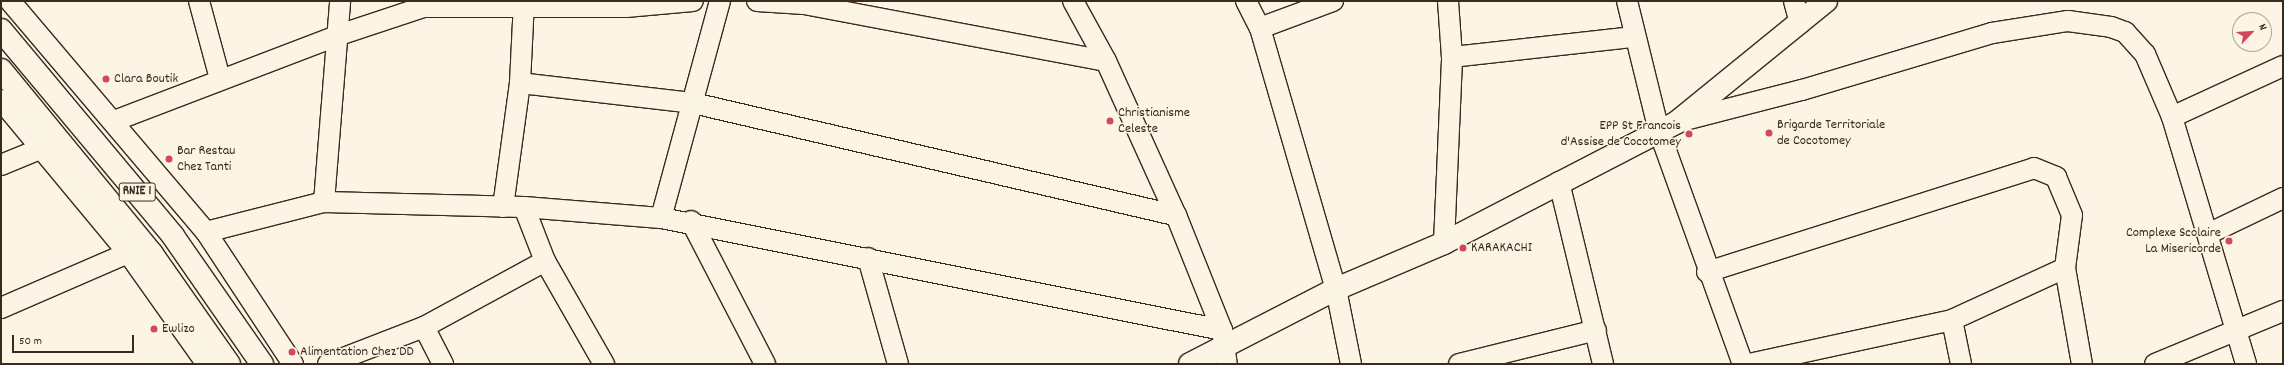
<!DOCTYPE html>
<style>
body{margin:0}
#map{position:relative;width:2284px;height:365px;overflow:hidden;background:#fcf5e5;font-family:Dekko,sans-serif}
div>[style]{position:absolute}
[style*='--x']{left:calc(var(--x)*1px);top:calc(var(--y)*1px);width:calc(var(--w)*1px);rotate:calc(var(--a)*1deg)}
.roads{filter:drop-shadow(1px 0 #3b2a1e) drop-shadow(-1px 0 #3b2a1e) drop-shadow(0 1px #3b2a1e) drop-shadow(0 -1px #3b2a1e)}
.minor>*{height:20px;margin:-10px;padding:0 10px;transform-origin:10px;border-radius:10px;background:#fcf5e5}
.major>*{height:22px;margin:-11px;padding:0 11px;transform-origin:11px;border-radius:11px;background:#fcf5e5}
.highway>*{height:22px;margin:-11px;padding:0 11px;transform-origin:11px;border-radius:11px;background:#fcf5e5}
.dots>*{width:11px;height:11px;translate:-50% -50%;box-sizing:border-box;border:2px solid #fcf5e5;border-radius:50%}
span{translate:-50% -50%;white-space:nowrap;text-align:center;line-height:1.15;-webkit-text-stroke:3px #fcf5e5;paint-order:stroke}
.shield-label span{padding:1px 3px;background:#fcf5e5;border:1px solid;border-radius:3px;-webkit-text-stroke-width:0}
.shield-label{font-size:13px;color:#3b2a1e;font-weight:700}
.poi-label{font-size:14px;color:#3b2a1e}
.left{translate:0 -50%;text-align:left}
.right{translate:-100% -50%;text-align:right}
.frame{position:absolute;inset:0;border:2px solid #3b2a1e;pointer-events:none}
.north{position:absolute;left:2232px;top:12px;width:40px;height:40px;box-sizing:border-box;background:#fcf5e5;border:1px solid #afa495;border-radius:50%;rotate:65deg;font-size:11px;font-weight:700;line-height:16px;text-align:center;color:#3b2a1e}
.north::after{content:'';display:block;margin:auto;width:14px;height:18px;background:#d1495b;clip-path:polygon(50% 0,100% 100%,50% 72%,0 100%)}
.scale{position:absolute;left:12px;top:335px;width:122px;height:18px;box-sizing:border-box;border:2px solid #3b2a1e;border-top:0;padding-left:5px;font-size:12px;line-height:14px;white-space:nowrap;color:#3b2a1e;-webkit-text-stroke:3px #fcf5e5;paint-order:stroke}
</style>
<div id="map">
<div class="roads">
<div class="minor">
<div style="--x:10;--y:1;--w:303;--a:49.7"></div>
<div style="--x:206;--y:232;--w:158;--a:56.6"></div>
<div style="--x:199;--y:1;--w:81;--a:74.9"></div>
<div style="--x:757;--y:1;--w:47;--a:3.7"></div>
<div style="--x:804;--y:4;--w:307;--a:10.7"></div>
<div style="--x:1073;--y:1;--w:68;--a:61.2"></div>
<div style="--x:1106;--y:61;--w:169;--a:65.6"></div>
<div style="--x:1176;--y:215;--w:124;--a:68.2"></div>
<div style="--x:1222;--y:330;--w:34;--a:82"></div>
<div style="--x:1246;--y:1;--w:30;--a:63"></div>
<div style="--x:1260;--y:28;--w:272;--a:73.8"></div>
<div style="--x:1336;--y:289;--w:76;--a:78.7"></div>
<div style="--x:1627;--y:1;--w:134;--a:76.2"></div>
<div style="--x:1659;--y:131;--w:248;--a:70.2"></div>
<div style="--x:1794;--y:1;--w:23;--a:75"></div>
<div style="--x:1260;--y:28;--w:78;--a:-20.3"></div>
<div style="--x:1452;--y:57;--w:182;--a:-6.3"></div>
<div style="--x:520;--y:83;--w:174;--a:6.6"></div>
<div style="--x:693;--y:103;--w:496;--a:13.1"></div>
<div style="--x:1;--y:100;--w:199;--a:50.3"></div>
<div style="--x:128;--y:253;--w:136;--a:54.6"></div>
<div style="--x:2172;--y:117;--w:122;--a:-24.7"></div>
<div style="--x:114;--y:121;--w:241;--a:-20.9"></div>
<div style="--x:339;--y:35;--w:89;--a:-18.4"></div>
<div style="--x:423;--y:7;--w:203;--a:0"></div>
<div style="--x:626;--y:7;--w:67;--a:-5.1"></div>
<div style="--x:1677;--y:122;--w:129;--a:-14.4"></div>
<div style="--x:1802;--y:90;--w:198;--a:-16.7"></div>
<div style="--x:1992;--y:33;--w:77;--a:-9"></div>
<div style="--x:2068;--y:21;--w:43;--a:7.9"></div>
<div style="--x:2111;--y:27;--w:15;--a:20"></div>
<div style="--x:2125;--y:32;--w:30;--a:48"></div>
<div style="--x:2145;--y:54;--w:69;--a:66.8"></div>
<div style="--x:2172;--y:117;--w:258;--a:73.3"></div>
<div style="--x:1;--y:165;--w:44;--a:-22.5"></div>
<div style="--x:1559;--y:182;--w:187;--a:76.4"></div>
<div style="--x:324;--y:202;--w:202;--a:-85.4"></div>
<div style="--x:503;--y:207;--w:125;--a:-82.2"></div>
<div style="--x:520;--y:83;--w:82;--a:-87.2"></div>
<div style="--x:524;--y:207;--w:58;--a:68.7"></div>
<div style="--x:545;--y:261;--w:119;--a:60.2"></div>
<div style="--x:661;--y:218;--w:225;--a:-74.8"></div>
<div style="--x:691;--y:221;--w:161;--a:62.6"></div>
<div style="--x:206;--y:232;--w:122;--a:-14.3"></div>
<div style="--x:324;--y:202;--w:200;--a:1.4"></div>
<div style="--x:524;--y:207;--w:137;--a:4.6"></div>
<div style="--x:661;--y:218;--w:572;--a:11.29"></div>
<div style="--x:2210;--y:233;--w:81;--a:-25.6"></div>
<div style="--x:1444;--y:243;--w:186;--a:-87.5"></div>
<div style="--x:1452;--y:57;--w:56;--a:-94.1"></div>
<div style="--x:868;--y:258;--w:110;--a:74.2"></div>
<div style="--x:1707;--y:272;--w:343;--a:-17.6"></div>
<div style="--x:2034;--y:168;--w:24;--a:22"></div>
<div style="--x:2056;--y:177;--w:41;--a:67.2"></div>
<div style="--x:2072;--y:215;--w:53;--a:97.5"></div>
<div style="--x:2065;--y:268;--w:97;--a:80"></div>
<div style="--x:1;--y:308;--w:138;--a:-23.4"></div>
<div style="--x:1952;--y:320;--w:45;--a:78.4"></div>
<div style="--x:424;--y:327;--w:42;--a:62.8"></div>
<div style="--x:328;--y:364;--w:103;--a:-21.1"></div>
<div style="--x:424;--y:327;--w:138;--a:-28.6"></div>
<div style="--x:1459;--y:364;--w:141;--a:-13.9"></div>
<div style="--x:1749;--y:364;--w:208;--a:-12.2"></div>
<div style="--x:1952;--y:320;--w:124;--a:-24.7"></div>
<div style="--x:2155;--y:364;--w:139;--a:-22.5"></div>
</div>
<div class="major">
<div style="--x:1190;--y:364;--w:164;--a:-27.2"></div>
<div style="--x:1336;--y:289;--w:117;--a:-23.1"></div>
<div style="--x:1444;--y:243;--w:263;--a:-27.4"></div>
<div style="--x:1677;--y:122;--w:192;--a:-39.1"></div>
</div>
<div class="highway">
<div style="--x:1;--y:30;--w:268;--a:50.1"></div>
<div style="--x:173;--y:236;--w:156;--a:55.2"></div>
<div style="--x:1;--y:70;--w:238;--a:50.6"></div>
<div style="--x:152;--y:254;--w:134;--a:55"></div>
</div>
</div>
<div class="dots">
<div style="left:106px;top:79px;background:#d1495b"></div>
<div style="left:1110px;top:121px;background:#d1495b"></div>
<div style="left:1769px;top:133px;background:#d1495b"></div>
<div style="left:1689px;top:134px;background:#d1495b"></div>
<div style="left:169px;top:159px;background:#d1495b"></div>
<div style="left:2229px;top:241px;background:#d1495b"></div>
<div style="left:1463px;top:248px;background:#d1495b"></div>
<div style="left:154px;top:329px;background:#d1495b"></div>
<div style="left:292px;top:352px;background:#d1495b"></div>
</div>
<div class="shield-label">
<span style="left:137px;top:192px">RNIE 1</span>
</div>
<div class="poi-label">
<span class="left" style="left:114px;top:79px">Clara Boutik</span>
<span class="left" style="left:1118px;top:121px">Christianisme<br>Celeste</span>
<span class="left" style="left:1777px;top:133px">Brigarde Territoriale<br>de Cocotomey</span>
<span class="right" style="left:1681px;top:134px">EPP St Francois<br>d'Assise de Cocotomey</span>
<span class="left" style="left:177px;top:159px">Bar Restau<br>Chez Tanti</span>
<span class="right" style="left:2221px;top:241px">Complexe Scolaire<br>La Misericorde</span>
<span class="left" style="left:1471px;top:248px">KARAKACHI</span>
<span class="left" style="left:162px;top:329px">Ewlizo</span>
<span class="left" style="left:300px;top:352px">Alimentation Chez DD</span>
</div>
<div class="frame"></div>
<div class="north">N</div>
<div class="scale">50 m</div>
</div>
